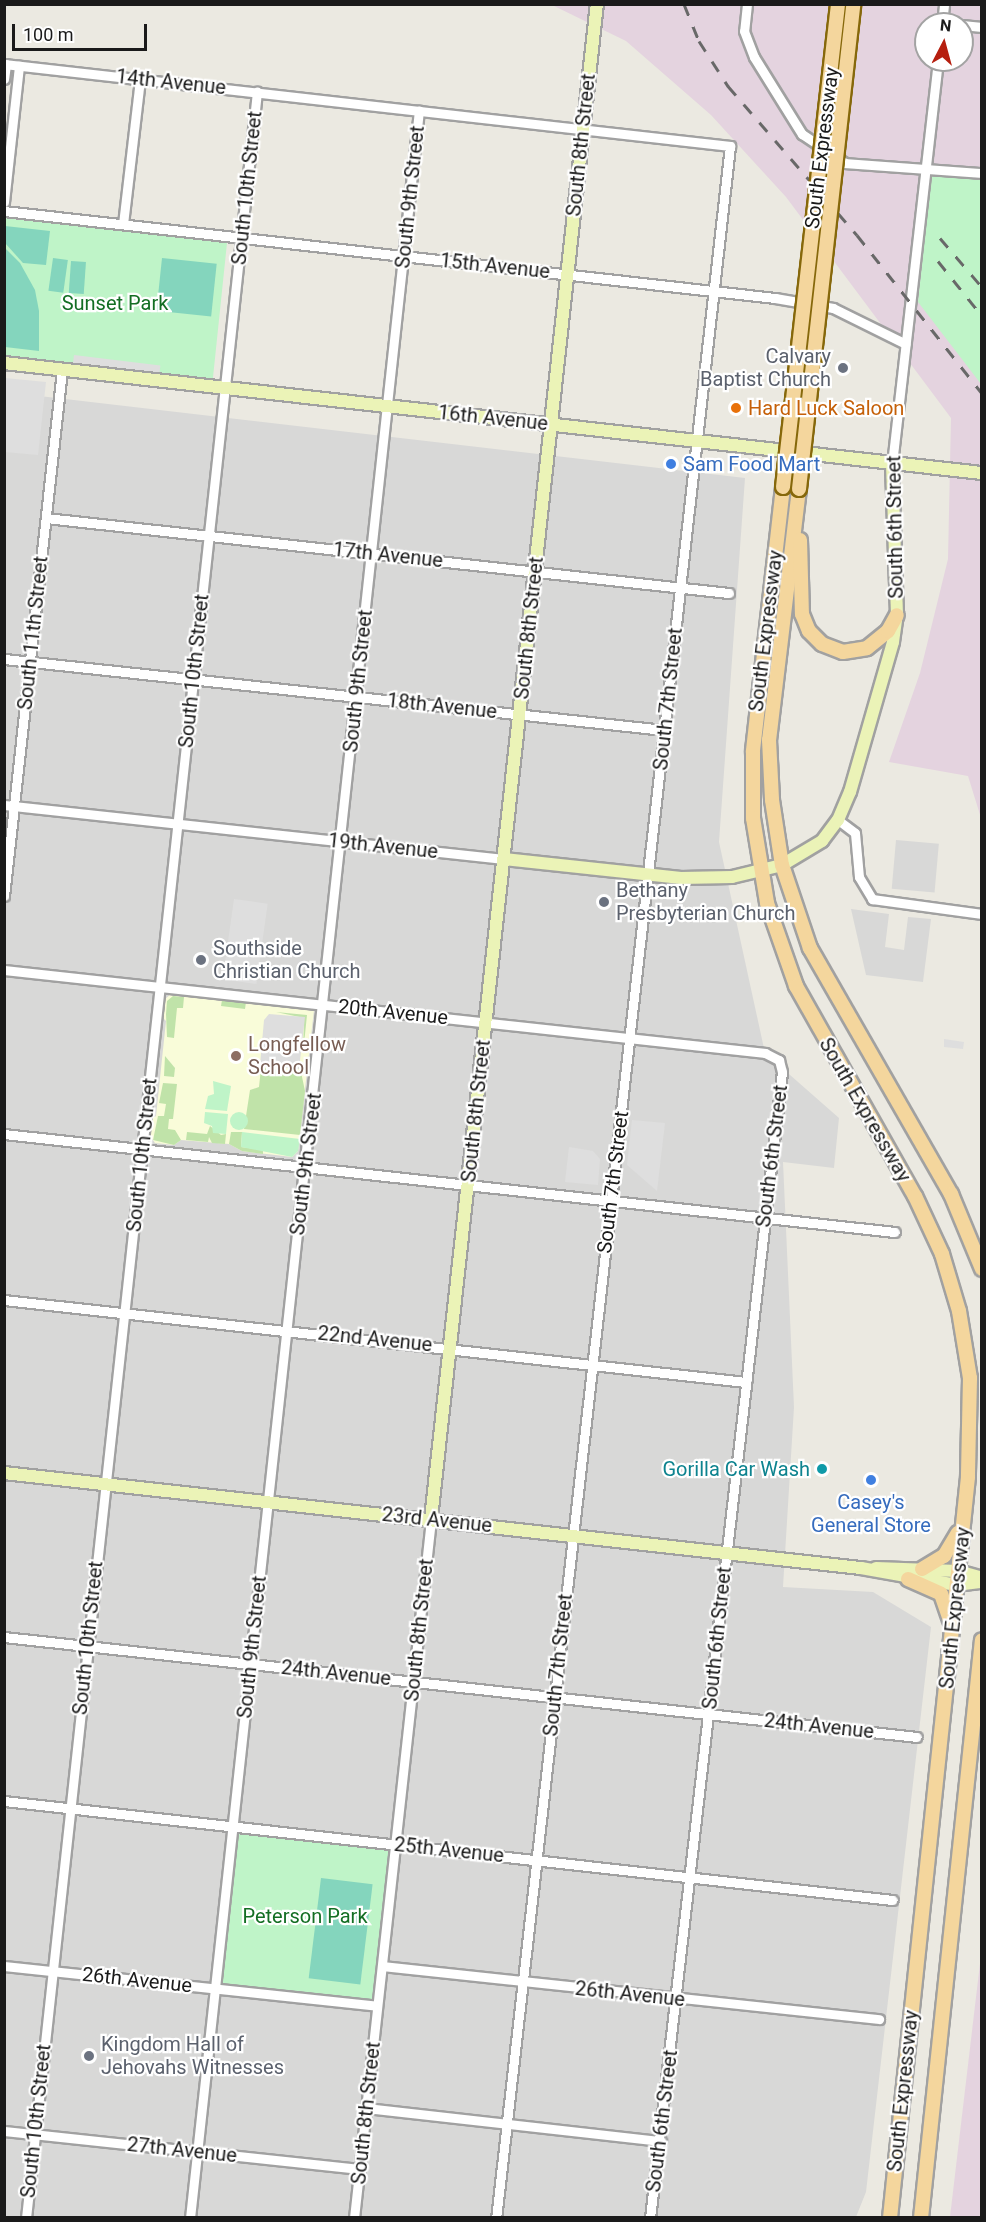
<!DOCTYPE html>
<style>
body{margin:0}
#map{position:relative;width:986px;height:2222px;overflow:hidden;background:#ebe9e1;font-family:Roboto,sans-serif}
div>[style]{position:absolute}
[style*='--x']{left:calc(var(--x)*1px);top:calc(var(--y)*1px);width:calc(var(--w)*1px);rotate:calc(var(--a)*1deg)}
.residential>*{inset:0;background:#d8d8d7;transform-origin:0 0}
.industrial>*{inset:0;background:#e4d3df}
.education>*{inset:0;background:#f9fcd9}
.grass>*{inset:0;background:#c0e3a9}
.park>*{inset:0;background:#bff4c8;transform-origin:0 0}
.round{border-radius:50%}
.pitch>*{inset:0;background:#84d5bd;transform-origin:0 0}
.parking>*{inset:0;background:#dedede;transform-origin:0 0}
.roads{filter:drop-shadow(2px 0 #a1a1a1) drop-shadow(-2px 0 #a1a1a1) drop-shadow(0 2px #a1a1a1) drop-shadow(0 -2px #a1a1a1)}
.street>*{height:9px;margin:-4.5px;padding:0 4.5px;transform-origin:4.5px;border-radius:4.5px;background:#fff}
.secondary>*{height:12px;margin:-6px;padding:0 6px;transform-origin:6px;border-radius:6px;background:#ebf3b7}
.primary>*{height:14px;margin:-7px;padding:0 7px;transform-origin:7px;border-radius:7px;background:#f4d69d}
.rail>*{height:3px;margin-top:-1.5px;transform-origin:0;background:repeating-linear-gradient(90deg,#686868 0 12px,transparent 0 24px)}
.bridges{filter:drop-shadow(2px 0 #86680b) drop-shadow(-2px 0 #86680b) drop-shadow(0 2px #86680b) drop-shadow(0 -2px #86680b)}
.primary-bridge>*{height:14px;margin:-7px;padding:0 7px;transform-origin:7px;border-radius:7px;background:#f4d69d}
.dots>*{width:16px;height:16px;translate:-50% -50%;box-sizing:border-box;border:3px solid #fff;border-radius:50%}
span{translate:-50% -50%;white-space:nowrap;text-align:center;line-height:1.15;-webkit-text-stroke:4.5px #fff;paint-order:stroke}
.street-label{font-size:20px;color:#1a1a1a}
.park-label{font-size:20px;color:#136e23}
.worship-label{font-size:20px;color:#5b616d}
.right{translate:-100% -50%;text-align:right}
.left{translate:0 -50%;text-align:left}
.food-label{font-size:20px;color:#c56008}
.shop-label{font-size:20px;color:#366cbe}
.education-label{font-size:20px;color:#785e54}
.culture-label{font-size:20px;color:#0d838f}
.frame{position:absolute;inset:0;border:6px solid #1a1a1a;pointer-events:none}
.north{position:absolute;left:914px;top:12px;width:60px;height:60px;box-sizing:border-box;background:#fff;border:2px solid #a3a3a3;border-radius:50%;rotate:6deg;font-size:16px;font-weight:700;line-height:24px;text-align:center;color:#1a1a1a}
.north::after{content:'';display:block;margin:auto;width:21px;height:27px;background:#b61f0f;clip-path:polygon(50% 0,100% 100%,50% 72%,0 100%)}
.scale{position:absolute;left:12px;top:24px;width:135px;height:27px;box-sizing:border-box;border:3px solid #1a1a1a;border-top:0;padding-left:8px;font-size:18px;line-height:21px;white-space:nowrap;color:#1a1a1a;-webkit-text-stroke:4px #fff;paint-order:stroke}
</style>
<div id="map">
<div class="residential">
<div style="clip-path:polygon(5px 392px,745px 478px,719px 842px,765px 1053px,839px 1118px,834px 1168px,783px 1162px,794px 1407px,783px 1587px,873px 1592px,931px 1627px,866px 2192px,856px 2217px,5px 2218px)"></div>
<div style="left:896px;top:840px;width:43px;height:49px;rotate:5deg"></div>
<div style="clip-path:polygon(851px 909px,889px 914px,885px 947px,904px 950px,908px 917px,931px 919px,923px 982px,866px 975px)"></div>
</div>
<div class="industrial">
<div style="clip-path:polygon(evenodd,552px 5px,981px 5px,981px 818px,968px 776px,889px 762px,920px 673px,948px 559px,951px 418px,786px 197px,711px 115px,626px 41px,552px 5px,926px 24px,962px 24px,962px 60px,926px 60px,926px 24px)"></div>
<div style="clip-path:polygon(981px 1955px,981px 2217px,950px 2217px)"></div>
</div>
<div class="education">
<div style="clip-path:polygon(172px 993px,314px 1010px,298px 1151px,292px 1157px,242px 1151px,229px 1144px,181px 1140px,174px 1145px,155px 1143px,150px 1136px,151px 1119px,156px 1116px,166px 1021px,162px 1017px,164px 1000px)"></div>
</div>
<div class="grass">
<div style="clip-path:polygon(173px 996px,184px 997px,183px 1008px,177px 1008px,174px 1038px,167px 1037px,166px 1014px,167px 1001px)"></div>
<div style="clip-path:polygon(222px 1000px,246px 1002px,245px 1009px,221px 1006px)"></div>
<div style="clip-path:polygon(276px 1012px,307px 1015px,303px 1054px,304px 1018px)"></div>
<div style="clip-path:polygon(165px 1056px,175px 1068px,174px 1077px,164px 1076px)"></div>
<div style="clip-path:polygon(261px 1068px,301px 1072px,305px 1091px,300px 1135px,244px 1129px,250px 1090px,259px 1087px)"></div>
<div style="clip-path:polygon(163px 1083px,177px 1084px,173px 1119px,169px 1119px,168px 1129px,175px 1130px,181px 1140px,174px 1145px,153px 1140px,158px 1116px,164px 1116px,166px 1104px,159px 1103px)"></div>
<div style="clip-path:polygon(210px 1126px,221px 1135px,226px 1134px,225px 1144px,212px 1143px,209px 1137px,208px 1142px,186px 1140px,187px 1132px,207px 1134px)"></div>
<div style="clip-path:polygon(231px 1132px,242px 1132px,241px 1147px,263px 1150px,263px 1154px,242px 1151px,229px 1144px)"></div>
</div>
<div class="park">
<div style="clip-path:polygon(931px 175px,981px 180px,981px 384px,918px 302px)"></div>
<div style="clip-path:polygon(5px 218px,227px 243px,212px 387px,72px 371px,63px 363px,5px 356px)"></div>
<div style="clip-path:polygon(213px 1081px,231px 1086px,227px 1111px,205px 1109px,208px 1096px,214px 1094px)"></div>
<div style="clip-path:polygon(205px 1112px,228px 1114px,226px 1134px,213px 1133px,212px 1126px,204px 1123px)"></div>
<div class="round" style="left:230px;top:1112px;width:18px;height:18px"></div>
<div style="clip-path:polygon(242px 1132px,300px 1139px,298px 1151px,292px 1157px,241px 1147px)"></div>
<div style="left:233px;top:1826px;width:163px;height:164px;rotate:6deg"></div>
</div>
<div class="pitch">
<div style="clip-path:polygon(5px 226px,50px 231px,46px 265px,23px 263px,5px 243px)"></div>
<div style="clip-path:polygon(4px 247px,20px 263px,35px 290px,39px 311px,39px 351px,5px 347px)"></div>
<div style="left:53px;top:258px;width:15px;height:33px;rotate:8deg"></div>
<div style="left:162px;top:258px;width:55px;height:53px;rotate:6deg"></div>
<div style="left:71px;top:261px;width:15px;height:32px;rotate:4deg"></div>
<div style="left:321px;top:1878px;width:52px;height:101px;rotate:7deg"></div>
</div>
<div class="parking">
<div style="left:74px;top:355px;width:87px;height:16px;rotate:7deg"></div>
<div style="clip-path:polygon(5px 378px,46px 382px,38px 455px,5px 452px)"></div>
<div style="left:234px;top:899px;width:34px;height:81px;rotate:8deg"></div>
<div style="clip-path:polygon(269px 1014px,305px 1017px,299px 1069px,260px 1065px,264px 1020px)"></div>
<div style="clip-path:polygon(944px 1039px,964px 1042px,963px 1049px,944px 1047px)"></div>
<div style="clip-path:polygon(632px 1120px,665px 1123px,657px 1191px,627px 1165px)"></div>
<div style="clip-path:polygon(569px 1147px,593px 1151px,600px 1159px,598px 1185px,565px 1182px)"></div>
</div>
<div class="roads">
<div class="street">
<div style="--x:747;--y:4;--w:27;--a:96"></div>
<div style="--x:744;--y:31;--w:28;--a:69"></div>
<div style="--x:754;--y:57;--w:91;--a:58.1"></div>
<div style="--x:802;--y:134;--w:52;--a:34"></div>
<div style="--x:845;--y:163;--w:137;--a:4.2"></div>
<div style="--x:942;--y:24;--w:20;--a:-84"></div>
<div style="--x:962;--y:25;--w:20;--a:6"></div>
<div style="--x:4;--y:64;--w:731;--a:6.44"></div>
<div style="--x:730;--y:146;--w:2085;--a:96.44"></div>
<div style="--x:4;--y:79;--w:15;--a:-82"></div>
<div style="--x:4;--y:202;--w:137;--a:-83.7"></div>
<div style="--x:4;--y:211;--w:776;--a:6.44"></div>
<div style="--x:775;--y:298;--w:59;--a:9.8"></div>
<div style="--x:833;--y:308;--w:81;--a:26.3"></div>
<div style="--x:123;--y:224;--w:146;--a:-83.3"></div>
<div style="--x:892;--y:464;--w:407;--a:-83.5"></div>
<div style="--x:46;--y:518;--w:687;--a:6.27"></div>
<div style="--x:4;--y:659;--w:664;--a:6.14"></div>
<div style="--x:4;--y:805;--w:503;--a:6.16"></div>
<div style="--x:838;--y:820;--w:21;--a:37"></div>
<div style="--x:855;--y:833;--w:44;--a:84.8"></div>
<div style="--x:859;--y:877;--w:26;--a:59"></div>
<div style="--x:872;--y:899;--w:111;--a:7.8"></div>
<div style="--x:4;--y:896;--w:529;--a:-83.71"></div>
<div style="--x:4;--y:970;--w:766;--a:6.22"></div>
<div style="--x:765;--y:1053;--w:16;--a:27"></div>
<div style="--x:779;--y:1060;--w:12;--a:76"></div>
<div style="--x:782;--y:1072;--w:1154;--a:96.57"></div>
<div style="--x:4;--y:1134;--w:896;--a:6.28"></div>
<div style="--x:4;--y:1300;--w:747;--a:6.31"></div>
<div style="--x:4;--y:1637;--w:918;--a:6.25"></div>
<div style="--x:4;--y:1801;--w:894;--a:6.36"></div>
<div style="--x:4;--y:1966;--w:375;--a:6.1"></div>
<div style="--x:382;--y:1966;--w:500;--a:6.1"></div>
<div style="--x:366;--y:2108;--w:297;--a:6.4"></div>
<div style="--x:4;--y:2131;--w:358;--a:6.1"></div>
<div style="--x:26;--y:2218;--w:2139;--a:-83.8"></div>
<div style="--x:190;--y:2218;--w:2120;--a:-83.8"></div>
<div style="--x:354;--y:2218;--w:703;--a:-83.71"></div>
</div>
<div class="secondary">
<div style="--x:4;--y:363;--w:984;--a:6.42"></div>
<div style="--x:504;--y:859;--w:178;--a:6.1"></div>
<div style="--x:681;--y:878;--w:51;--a:-1.1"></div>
<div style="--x:732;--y:877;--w:51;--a:-13.5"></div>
<div style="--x:782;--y:865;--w:47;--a:-31"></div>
<div style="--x:822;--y:841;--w:26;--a:-53"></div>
<div style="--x:838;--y:820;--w:30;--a:-67"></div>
<div style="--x:850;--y:792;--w:156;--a:-74"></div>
<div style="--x:893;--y:642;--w:27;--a:-82"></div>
<div style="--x:897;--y:615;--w:151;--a:-91.9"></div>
<div style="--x:4;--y:1473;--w:862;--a:6.33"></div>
<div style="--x:861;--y:1568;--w:97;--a:10.1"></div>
<div style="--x:956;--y:1585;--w:26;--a:-7"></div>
<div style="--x:431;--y:1519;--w:1524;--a:-83.75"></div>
<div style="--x:876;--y:1568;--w:82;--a:2.1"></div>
<div style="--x:958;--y:1571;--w:25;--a:16"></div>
</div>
<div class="primary">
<div style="--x:783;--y:487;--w:267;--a:96.5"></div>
<div style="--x:753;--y:752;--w:66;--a:90"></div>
<div style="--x:753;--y:818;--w:86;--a:80.6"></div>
<div style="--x:767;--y:903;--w:88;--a:70.7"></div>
<div style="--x:796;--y:986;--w:241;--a:60.5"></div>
<div style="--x:915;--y:1196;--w:64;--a:65"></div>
<div style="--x:942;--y:1254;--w:59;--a:73.4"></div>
<div style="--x:959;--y:1311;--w:68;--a:80.7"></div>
<div style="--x:970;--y:1378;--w:99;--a:91.2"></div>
<div style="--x:968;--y:1477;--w:745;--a:96.01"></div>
<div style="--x:799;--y:489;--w:253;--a:96.8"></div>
<div style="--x:769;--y:740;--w:60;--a:87.1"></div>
<div style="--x:772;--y:800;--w:66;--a:81.3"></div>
<div style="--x:782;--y:865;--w:88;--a:71.4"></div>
<div style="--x:810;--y:948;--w:284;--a:60.2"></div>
<div style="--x:951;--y:1194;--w:81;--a:67.5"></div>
<div style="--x:800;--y:540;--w:74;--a:88.5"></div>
<div style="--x:802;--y:614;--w:18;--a:68"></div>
<div style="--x:809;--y:631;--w:18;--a:45"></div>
<div style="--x:822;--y:644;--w:22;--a:21"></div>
<div style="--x:843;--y:652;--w:24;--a:-9"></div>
<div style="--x:867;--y:648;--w:27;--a:-39"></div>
<div style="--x:888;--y:631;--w:18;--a:-61"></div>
<div style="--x:922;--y:1569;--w:26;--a:-31"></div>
<div style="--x:944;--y:1556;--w:27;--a:-59"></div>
<div style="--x:908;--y:1579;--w:36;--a:24"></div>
<div style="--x:941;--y:1594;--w:28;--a:71"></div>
<div style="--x:921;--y:2218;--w:581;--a:-83.98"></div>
</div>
</div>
<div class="rail">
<div style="--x:684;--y:4;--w:40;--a:68"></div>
<div style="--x:699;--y:41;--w:54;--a:57.2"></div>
<div style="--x:728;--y:86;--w:197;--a:49.1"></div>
<div style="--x:857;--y:235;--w:201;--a:51.7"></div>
<div style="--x:940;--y:238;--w:65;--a:49.4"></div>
<div style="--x:938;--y:261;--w:70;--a:51.3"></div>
</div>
<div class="bridges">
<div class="primary-bridge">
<div style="--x:783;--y:487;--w:486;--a:-83.5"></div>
<div style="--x:799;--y:489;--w:488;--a:-83.6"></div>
</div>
</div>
<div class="dots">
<div style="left:843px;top:368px;background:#6b7280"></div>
<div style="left:736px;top:408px;background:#e8710a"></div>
<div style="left:671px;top:464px;background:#3f7fe0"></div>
<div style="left:604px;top:902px;background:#6b7280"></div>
<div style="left:201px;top:960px;background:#6b7280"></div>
<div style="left:236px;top:1056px;background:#8d6e63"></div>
<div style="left:822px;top:1469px;background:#0f9aa8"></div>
<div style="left:871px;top:1480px;background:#3f7fe0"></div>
<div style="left:89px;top:2056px;background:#6b7280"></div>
</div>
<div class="street-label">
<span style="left:171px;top:82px;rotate:6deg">14th Avenue</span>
<span style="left:581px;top:145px;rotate:-84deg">South 8th Street</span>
<span style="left:822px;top:148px;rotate:-83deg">South Expressway</span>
<span style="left:247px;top:188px;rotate:-84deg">South 10th Street</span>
<span style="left:410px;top:197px;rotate:-84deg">South 9th Street</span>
<span style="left:495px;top:266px;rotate:6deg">15th Avenue</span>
<span style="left:493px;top:418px;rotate:6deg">16th Avenue</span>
<span style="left:895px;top:527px;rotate:-91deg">South 6th Street</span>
<span style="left:388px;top:555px;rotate:6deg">17th Avenue</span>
<span style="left:529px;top:628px;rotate:-84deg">South 8th Street</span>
<span style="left:766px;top:631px;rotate:-83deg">South Expressway</span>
<span style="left:33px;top:633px;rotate:-84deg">South 11th Street</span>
<span style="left:194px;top:671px;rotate:-84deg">South 10th Street</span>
<span style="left:358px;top:681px;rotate:-84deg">South 9th Street</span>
<span style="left:668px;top:699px;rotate:-84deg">South 7th Street</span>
<span style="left:442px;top:706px;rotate:6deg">18th Avenue</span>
<span style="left:383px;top:846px;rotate:6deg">19th Avenue</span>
<span style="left:393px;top:1012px;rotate:6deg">20th Avenue</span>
<span style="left:865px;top:1110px;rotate:60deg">South Expressway</span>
<span style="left:476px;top:1111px;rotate:-84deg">South 8th Street</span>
<span style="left:142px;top:1155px;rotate:-84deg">South 10th Street</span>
<span style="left:772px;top:1156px;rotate:-83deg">South 6th Street</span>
<span style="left:306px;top:1164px;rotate:-83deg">South 9th Street</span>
<span style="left:613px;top:1182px;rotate:-83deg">South 7th Street</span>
<span style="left:375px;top:1339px;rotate:6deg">22nd Avenue</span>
<span style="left:437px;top:1520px;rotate:6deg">23rd Avenue</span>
<span style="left:955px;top:1608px;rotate:-84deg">South Expressway</span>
<span style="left:419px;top:1630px;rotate:-84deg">South 8th Street</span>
<span style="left:88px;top:1638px;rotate:-84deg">South 10th Street</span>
<span style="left:717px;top:1638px;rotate:-84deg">South 6th Street</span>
<span style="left:252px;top:1647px;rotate:-84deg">South 9th Street</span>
<span style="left:558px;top:1665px;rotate:-84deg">South 7th Street</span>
<span style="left:336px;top:1673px;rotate:6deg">24th Avenue</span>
<span style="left:819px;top:1726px;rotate:6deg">24th Avenue</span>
<span style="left:449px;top:1850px;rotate:6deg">25th Avenue</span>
<span style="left:137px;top:1980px;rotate:6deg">26th Avenue</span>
<span style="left:630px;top:1994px;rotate:6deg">26th Avenue</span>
<span style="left:903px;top:2091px;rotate:-84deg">South Expressway</span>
<span style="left:366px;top:2113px;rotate:-84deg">South 8th Street</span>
<span style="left:36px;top:2121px;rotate:-84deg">South 10th Street</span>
<span style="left:662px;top:2121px;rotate:-83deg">South 6th Street</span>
<span style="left:182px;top:2150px;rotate:6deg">27th Avenue</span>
</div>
<div class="park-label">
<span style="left:115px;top:303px">Sunset Park</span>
<span style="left:305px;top:1916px">Peterson Park</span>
</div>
<div class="worship-label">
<span class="right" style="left:831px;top:368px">Calvary<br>Baptist Church</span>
<span class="left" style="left:616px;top:902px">Bethany<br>Presbyterian Church</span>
<span class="left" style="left:213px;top:960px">Southside<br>Christian Church</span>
<span class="left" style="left:101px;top:2056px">Kingdom Hall of<br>Jehovahs Witnesses</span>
</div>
<div class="food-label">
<span class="left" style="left:748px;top:408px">Hard Luck Saloon</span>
</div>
<div class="shop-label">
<span class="left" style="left:683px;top:464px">Sam Food Mart</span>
<span style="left:871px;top:1514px">Casey's<br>General Store</span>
</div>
<div class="education-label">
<span class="left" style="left:248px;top:1056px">Longfellow<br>School</span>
</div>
<div class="culture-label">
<span class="right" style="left:810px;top:1469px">Gorilla Car Wash</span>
</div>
<div class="frame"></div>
<div class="north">N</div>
<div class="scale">100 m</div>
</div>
